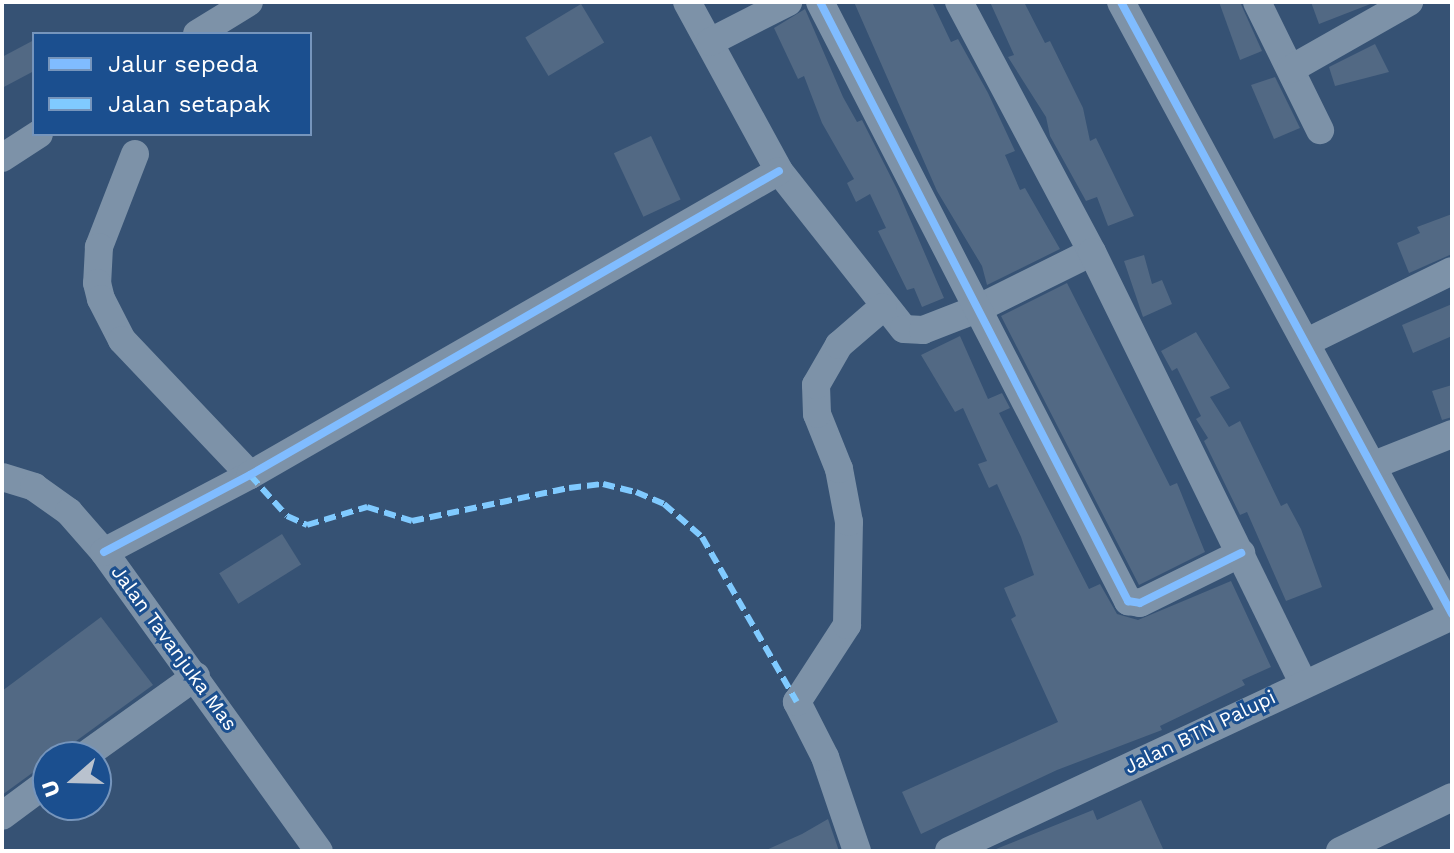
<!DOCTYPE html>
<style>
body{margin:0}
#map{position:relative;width:1454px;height:853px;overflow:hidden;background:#365274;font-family:"Work Sans",sans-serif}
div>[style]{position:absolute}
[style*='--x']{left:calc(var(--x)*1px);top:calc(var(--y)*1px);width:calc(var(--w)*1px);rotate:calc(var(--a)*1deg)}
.building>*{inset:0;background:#526984;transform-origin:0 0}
.minor>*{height:28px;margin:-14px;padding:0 14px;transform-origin:14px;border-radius:14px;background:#7d92a8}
.quiet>*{height:6px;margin-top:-3px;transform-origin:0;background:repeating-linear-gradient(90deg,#80caff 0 12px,transparent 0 18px)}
.cycleway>*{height:8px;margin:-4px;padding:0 4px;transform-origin:4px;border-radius:4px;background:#80bcff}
span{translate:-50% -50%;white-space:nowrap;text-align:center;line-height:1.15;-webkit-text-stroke:6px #1b4f8f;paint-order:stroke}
.street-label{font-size:20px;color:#fff}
.frame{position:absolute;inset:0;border:4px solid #fff;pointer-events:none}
.legend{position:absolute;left:32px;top:32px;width:280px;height:104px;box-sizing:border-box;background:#1b4f8f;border:2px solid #7695bc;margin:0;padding:10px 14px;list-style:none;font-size:24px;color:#fff}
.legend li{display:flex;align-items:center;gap:16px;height:40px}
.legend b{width:40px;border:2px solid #7695bc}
.north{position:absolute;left:32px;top:741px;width:80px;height:80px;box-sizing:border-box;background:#1b4f8f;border:2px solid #7695bc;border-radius:50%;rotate:250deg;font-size:22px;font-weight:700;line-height:32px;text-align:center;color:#fff}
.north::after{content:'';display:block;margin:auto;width:28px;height:36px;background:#b9c2ce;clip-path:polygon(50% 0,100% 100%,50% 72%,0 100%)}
</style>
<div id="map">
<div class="building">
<div style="clip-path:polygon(854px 2px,932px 2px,951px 42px,958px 39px,988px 93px,1015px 151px,1005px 155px,1020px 190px,1025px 188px,1060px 249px,987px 285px,982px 266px,937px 191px)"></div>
<div style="clip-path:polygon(990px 2px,1024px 2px,1045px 43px,1050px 41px,1083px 108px,1090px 141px,1096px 138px,1134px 216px,1108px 226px,1097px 197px,1086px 201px,1050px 136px,1046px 117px,1008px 57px,1014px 55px)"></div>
<div style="clip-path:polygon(1219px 2px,1240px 2px,1262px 51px,1240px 60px)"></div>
<div style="clip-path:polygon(1311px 2px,1373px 2px,1373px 3px,1319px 24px)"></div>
<div style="left:581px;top:4px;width:45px;height:65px;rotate:59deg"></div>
<div style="clip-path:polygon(805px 9px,843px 97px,857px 122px,862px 120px,897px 189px,944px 298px,922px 307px,914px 288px,907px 290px,878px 231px,886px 228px,870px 194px,856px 202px,847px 183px,854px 179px,822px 123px,804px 76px,798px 79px,774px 28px)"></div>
<div style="clip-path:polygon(34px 40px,34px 71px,2px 88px,2px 57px)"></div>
<div style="clip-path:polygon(1375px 44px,1389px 72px,1335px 86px,1329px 67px)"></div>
<div style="clip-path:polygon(1275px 77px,1300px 128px,1274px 139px,1251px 85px)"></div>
<div style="left:651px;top:136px;width:70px;height:41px;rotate:65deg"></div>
<div style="clip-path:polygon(1452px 214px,1452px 254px,1409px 273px,1397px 243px,1420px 233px,1417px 227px)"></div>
<div style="clip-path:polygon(1144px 255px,1152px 284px,1162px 280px,1172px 304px,1143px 317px,1124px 261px)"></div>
<div style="clip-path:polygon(1067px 283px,1170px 486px,1177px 483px,1205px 552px,1139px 585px,1001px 316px)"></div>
<div style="clip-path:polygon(1452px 304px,1452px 336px,1413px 353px,1402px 325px)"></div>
<div style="clip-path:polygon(1196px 332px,1230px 388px,1210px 397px,1229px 427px,1240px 421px,1281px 506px,1287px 503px,1301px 529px,1322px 587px,1286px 601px,1247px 512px,1240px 515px,1204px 441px,1208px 438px,1196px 419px,1201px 416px,1177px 368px,1172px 371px,1161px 351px)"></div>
<div style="clip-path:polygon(960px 336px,988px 399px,1002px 393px,1010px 408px,999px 413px,1089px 589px,1100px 584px,1117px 614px,1138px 620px,1231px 581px,1271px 667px,1242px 680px,1245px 685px,1160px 726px,1162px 730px,1057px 770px,921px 834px,902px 792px,1058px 722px,1011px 619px,1016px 616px,1004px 588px,1034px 575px,1021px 537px,997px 484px,989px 488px,978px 464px,987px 461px,963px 408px,955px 412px,921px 355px)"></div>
<div style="clip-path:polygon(1452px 385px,1452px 417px,1442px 420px,1432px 391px)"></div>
<div style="left:282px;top:534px;width:36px;height:74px;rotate:58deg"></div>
<div style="clip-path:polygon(101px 617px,153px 685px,2px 795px,2px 691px)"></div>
<div style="clip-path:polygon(1141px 800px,1164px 851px,991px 851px,1093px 810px,1097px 820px)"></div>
<div style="clip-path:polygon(828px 819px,839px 851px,764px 851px,802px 834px)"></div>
</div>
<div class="minor">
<div style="--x:687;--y:2;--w:192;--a:61.4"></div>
<div style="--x:779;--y:171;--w:201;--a:51.7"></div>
<div style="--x:904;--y:329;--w:19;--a:3"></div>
<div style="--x:923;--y:330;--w:58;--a:-21.3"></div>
<div style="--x:977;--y:309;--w:128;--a:-26.4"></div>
<div style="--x:820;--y:2;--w:674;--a:62.79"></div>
<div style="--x:1128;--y:601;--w:12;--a:9"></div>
<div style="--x:1140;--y:603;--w:113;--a:-26.3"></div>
<div style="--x:959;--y:2;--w:283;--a:62"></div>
<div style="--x:1092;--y:252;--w:479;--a:63.9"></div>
<div style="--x:1121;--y:2;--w:696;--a:61.59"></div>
<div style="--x:1257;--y:2;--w:143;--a:63.8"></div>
<div style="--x:197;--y:34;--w:61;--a:-31.6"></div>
<div style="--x:710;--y:42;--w:88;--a:-27.1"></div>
<div style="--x:1291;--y:69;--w:136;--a:-29.6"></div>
<div style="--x:135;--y:154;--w:100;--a:111.2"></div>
<div style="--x:99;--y:247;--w:36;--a:93"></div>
<div style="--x:97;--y:283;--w:16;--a:76"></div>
<div style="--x:101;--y:299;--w:46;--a:62.9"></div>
<div style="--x:122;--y:340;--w:186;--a:46.5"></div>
<div style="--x:2;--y:158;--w:44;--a:-33"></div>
<div style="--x:1307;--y:342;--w:161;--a:-26.1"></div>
<div style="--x:1374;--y:465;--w:84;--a:-21.7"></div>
<div style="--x:2;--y:477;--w:34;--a:17"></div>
<div style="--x:34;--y:487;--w:43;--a:35.5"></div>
<div style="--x:69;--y:512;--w:53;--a:48.8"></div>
<div style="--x:104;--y:552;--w:368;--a:54.3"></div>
<div style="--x:104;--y:552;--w:165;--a:-27.8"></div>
<div style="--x:250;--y:475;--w:610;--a:-29.88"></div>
<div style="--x:83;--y:757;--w:139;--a:-35.6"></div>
<div style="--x:2;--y:816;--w:57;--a:-36.5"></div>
<div style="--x:857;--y:851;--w:99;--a:-108.8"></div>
<div style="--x:825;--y:757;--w:62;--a:-117"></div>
<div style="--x:797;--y:702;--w:92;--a:-57"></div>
<div style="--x:847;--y:625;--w:103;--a:-88.9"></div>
<div style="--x:849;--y:522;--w:54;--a:-100.7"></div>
<div style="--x:839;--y:469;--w:59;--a:-111.8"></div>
<div style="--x:817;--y:414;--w:29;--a:-92"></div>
<div style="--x:816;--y:385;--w:46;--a:-60.1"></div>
<div style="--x:839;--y:345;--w:58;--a:-40.8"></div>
<div style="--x:949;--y:851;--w:555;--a:-25.04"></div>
<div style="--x:1340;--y:851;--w:124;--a:-25.7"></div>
</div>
<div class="quiet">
<div style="--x:250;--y:475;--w:55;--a:47.9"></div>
<div style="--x:287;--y:516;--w:22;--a:24"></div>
<div style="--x:307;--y:525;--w:63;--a:-16.7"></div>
<div style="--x:367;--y:507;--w:47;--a:17.3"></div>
<div style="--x:412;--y:521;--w:160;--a:-11.9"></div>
<div style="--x:569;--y:488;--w:34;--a:-7"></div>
<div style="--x:603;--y:484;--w:34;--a:14"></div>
<div style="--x:636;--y:492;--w:30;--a:23"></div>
<div style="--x:664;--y:504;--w:50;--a:41"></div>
<div style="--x:702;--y:537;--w:190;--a:60.1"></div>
</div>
<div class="cycleway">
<div style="--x:820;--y:2;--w:674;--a:62.79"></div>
<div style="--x:1128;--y:601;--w:12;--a:9"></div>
<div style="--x:1140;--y:603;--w:113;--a:-26.3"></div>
<div style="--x:1121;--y:2;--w:696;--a:61.59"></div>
<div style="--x:104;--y:552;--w:165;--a:-27.8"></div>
<div style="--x:250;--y:475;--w:610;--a:-29.88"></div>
</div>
<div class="street-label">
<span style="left:174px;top:648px;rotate:54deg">Jalan Tavanjuka Mas</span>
<span style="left:1200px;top:732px;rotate:-26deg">Jalan BTN Palupi</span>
</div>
<div class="frame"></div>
<ul class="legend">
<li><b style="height:10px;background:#80bcff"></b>Jalur sepeda</li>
<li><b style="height:10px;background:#80caff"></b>Jalan setapak</li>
</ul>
<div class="north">U</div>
</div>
